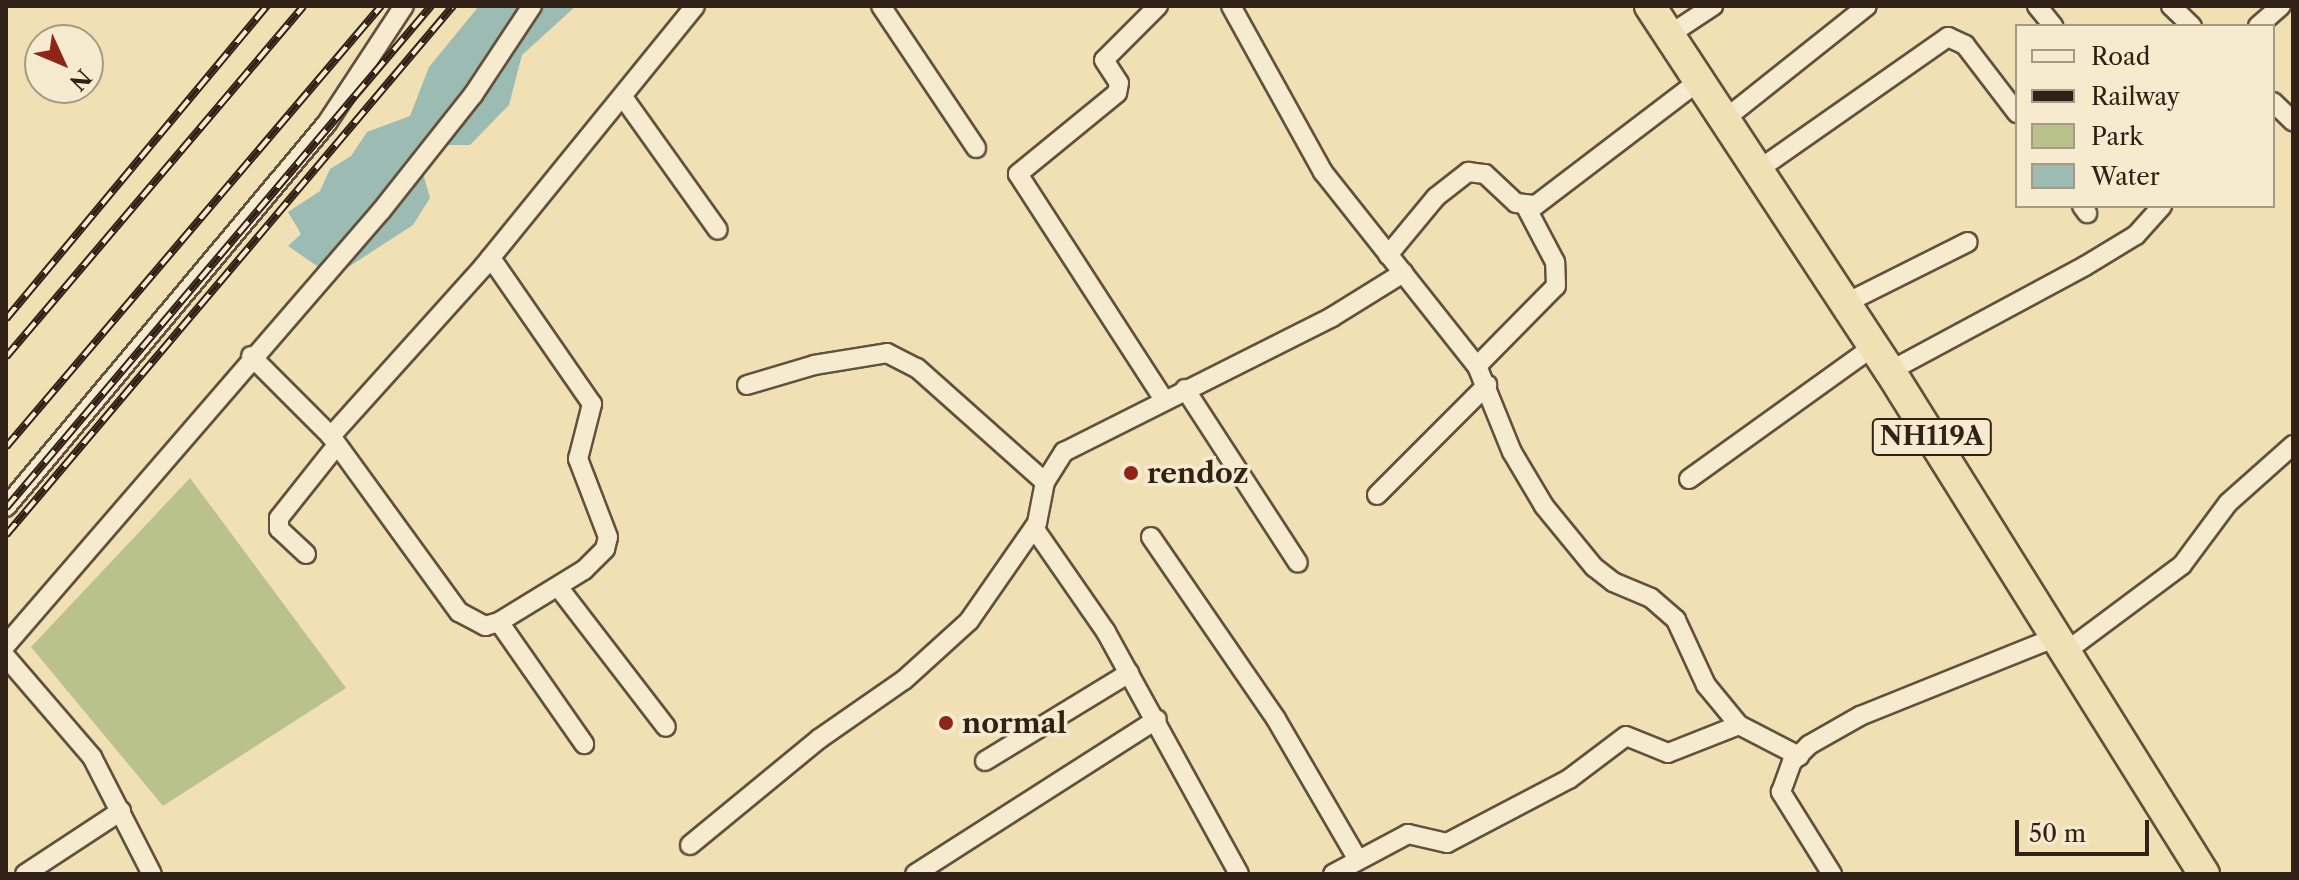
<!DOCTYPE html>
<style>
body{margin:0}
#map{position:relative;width:2299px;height:880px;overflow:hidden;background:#f1e0b3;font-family:"Libre Caslon Text",serif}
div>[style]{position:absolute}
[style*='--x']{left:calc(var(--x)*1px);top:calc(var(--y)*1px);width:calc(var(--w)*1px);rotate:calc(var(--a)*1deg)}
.green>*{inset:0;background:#bac28c}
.water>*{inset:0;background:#9cbcb3}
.roads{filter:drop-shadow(2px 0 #61513d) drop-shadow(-2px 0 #61513d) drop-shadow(0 2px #61513d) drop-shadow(0 -2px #61513d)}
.minor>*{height:18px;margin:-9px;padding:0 9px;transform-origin:9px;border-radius:9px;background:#f6ebce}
.trunk>*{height:30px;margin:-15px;padding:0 15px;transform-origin:15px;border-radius:15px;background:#f1e0b3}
.rail>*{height:8px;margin-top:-4px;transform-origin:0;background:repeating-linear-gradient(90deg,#f6ebce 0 15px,#312116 0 30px);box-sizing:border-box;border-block:2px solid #312116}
.dots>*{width:22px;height:22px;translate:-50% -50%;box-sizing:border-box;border:4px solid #f6ebce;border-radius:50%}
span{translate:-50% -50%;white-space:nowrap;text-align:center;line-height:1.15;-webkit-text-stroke:7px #f6ebce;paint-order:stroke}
.shield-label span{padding:2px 6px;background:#f6ebce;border:2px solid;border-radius:6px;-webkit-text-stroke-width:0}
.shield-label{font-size:26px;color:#312116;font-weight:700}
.poi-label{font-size:28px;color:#312116;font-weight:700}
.left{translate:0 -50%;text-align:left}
.frame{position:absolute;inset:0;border:8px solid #312116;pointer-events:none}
.legend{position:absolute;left:2015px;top:24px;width:260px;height:184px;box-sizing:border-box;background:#f6ebce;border:2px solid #a79a84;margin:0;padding:10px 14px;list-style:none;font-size:24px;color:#312116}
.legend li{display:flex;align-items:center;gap:16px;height:40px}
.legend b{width:40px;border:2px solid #a79a84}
.north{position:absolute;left:24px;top:24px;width:80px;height:80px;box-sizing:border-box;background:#f6ebce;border:2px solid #a79a84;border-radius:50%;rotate:134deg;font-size:22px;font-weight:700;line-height:32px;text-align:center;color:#312116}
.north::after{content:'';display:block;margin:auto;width:28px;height:36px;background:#8f2418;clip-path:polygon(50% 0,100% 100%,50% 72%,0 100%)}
.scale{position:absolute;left:2015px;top:820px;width:134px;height:36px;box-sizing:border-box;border:4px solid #312116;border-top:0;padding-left:10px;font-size:24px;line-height:28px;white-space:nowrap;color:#312116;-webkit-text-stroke:6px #f6ebce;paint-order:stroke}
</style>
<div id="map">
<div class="green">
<div style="clip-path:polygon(190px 478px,346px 688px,163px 806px,31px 647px)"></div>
</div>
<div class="water">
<div style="clip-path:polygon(479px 6px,576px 6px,522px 55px,509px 105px,470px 145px,441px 145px,419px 159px,430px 198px,413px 225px,333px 277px,288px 246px,301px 234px,288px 212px,320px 191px,330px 169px,351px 156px,367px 132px,410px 116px,429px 67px)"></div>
</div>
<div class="roads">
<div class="minor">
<div style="--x:881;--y:6;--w:171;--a:56.2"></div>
<div style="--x:1158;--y:6;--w:76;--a:135"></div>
<div style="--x:1104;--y:60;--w:27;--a:57"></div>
<div style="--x:1119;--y:83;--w:10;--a:101"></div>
<div style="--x:1117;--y:93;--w:128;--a:140.7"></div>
<div style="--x:1018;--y:174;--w:269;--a:57.1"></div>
<div style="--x:1231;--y:6;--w:190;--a:61"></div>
<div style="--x:1323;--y:172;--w:248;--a:51.6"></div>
<div style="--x:1477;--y:366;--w:93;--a:67.9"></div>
<div style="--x:1512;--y:452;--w:63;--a:59.3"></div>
<div style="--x:1544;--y:506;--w:79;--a:50.7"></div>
<div style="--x:1594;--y:567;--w:24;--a:38"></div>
<div style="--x:1613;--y:582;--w:41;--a:22.8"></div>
<div style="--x:1651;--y:598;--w:33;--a:41"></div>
<div style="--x:1676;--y:620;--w:72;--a:65.2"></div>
<div style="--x:1706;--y:685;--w:52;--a:50.5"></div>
<div style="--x:1739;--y:725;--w:68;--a:27.3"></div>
<div style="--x:2037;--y:6;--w:26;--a:51"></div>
<div style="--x:2171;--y:6;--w:29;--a:44"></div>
<div style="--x:2258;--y:26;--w:30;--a:-41"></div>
<div style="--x:1669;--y:35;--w:53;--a:-33.4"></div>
<div style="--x:623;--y:97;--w:163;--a:54.5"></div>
<div style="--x:2273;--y:102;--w:28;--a:44"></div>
<div style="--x:1725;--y:119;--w:181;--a:-38.5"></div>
<div style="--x:1758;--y:170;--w:232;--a:-35"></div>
<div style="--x:1948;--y:37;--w:19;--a:25"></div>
<div style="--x:1965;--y:45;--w:86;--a:52.6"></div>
<div style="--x:2082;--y:206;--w:9;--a:54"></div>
<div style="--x:1388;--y:255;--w:75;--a:-50.4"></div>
<div style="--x:1436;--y:197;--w:41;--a:-38"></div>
<div style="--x:1468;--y:172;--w:17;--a:7"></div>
<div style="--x:1485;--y:174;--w:42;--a:43.1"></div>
<div style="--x:1516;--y:203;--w:20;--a:6"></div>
<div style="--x:1536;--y:205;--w:205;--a:-37.3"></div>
<div style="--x:1846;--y:303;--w:136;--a:-26.6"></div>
<div style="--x:251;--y:356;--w:113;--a:45"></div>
<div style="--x:331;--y:436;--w:218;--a:54"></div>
<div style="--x:459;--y:612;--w:30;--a:28"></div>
<div style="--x:485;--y:626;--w:15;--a:-16"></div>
<div style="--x:499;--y:622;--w:100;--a:-31.5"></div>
<div style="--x:584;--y:570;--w:30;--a:-45"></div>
<div style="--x:605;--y:549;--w:12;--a:-76"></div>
<div style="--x:608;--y:537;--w:84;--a:-111"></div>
<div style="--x:578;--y:459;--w:57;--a:-75.7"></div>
<div style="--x:592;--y:404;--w:178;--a:-124.7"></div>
<div style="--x:1477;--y:366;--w:112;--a:-45.4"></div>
<div style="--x:1556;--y:286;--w:24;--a:-92"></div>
<div style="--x:1555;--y:262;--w:62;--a:-117.8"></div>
<div style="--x:1890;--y:371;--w:221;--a:-28.3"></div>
<div style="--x:2085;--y:266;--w:60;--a:-31.3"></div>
<div style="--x:2136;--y:235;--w:39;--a:-48"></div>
<div style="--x:747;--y:385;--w:70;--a:-16.6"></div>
<div style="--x:814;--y:365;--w:74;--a:-9.3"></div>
<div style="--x:887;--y:353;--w:34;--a:27"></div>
<div style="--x:917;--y:368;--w:171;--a:41.7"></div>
<div style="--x:1185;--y:389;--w:207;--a:57"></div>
<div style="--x:331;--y:436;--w:227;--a:-48"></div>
<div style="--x:483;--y:267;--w:336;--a:-50.9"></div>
<div style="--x:1689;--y:479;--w:228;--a:-35.7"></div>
<div style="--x:1377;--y:495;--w:156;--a:-45"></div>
<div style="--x:6;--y:507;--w:500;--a:-50.11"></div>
<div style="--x:327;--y:123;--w:140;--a:-56.7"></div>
<div style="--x:1034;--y:528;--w:126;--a:55.3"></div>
<div style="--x:1106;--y:632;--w:276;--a:61.2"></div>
<div style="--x:1151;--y:537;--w:221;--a:55.5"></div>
<div style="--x:1276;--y:719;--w:161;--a:59.8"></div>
<div style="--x:306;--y:554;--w:37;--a:-137"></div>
<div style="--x:279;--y:529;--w:11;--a:-90"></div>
<div style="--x:279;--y:518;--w:93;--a:-51.5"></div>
<div style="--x:559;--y:588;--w:175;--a:52.4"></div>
<div style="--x:499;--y:622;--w:149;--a:55.1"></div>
<div style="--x:6;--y:645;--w:574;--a:-49.17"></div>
<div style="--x:381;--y:211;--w:148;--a:-51.6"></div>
<div style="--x:473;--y:95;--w:107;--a:-56.5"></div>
<div style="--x:2068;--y:650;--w:142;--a:-36.7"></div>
<div style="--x:2182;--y:565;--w:77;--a:-53.4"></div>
<div style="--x:2228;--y:503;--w:87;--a:-41.7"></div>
<div style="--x:6;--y:657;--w:132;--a:49.3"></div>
<div style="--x:92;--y:757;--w:131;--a:62.9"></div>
<div style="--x:985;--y:761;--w:169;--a:-31.4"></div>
<div style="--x:690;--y:845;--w:167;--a:-39.4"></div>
<div style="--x:819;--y:739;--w:103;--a:-34.8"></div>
<div style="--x:904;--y:680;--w:88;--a:-42.2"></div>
<div style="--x:969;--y:621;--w:119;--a:-55.2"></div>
<div style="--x:1037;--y:523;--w:42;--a:-79"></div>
<div style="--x:1045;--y:482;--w:36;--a:-58"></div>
<div style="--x:1064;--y:452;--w:300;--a:-26.7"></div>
<div style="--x:1332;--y:317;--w:84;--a:-31.8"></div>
<div style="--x:25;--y:874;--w:115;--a:-33.3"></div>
<div style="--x:915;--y:874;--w:287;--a:-32.6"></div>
<div style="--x:1333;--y:874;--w:85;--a:-28.1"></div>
<div style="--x:1408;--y:834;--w:40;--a:13"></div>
<div style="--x:1447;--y:843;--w:138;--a:-27.7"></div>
<div style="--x:1569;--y:779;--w:71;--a:-37"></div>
<div style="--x:1626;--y:736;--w:45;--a:22"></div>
<div style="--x:1668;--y:753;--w:76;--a:-21.5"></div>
<div style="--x:1832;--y:874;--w:97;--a:-121.9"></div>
<div style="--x:1781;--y:792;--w:32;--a:-70"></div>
<div style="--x:1792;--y:762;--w:24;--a:-45"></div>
<div style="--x:1809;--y:745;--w:59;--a:-29.6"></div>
<div style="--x:1860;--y:716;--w:214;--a:-21.9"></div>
</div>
<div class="trunk">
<div style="--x:1650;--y:6;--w:437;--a:56.7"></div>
<div style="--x:1890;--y:371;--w:593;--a:58.03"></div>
</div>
</div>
<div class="rail">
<div style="--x:6;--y:319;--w:408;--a:-50.2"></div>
<div style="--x:6;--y:357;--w:460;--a:-49.7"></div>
<div style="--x:6;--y:447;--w:579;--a:-49.62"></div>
<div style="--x:6;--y:508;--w:658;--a:-49.75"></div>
<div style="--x:6;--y:535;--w:693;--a:-49.8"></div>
</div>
<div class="dots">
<div style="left:1131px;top:473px;background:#8f2418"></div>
<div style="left:946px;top:723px;background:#8f2418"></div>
</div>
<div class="shield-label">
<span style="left:1932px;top:437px">NH119A</span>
</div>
<div class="poi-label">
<span class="left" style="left:1147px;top:473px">rendoz</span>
<span class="left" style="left:962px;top:723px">normal</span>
</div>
<div class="frame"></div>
<ul class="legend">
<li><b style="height:10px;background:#f6ebce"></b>Road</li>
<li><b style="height:10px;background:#312116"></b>Railway</li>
<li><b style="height:22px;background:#bac28c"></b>Park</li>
<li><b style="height:22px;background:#9cbcb3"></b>Water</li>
</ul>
<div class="north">N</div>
<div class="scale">50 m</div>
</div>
